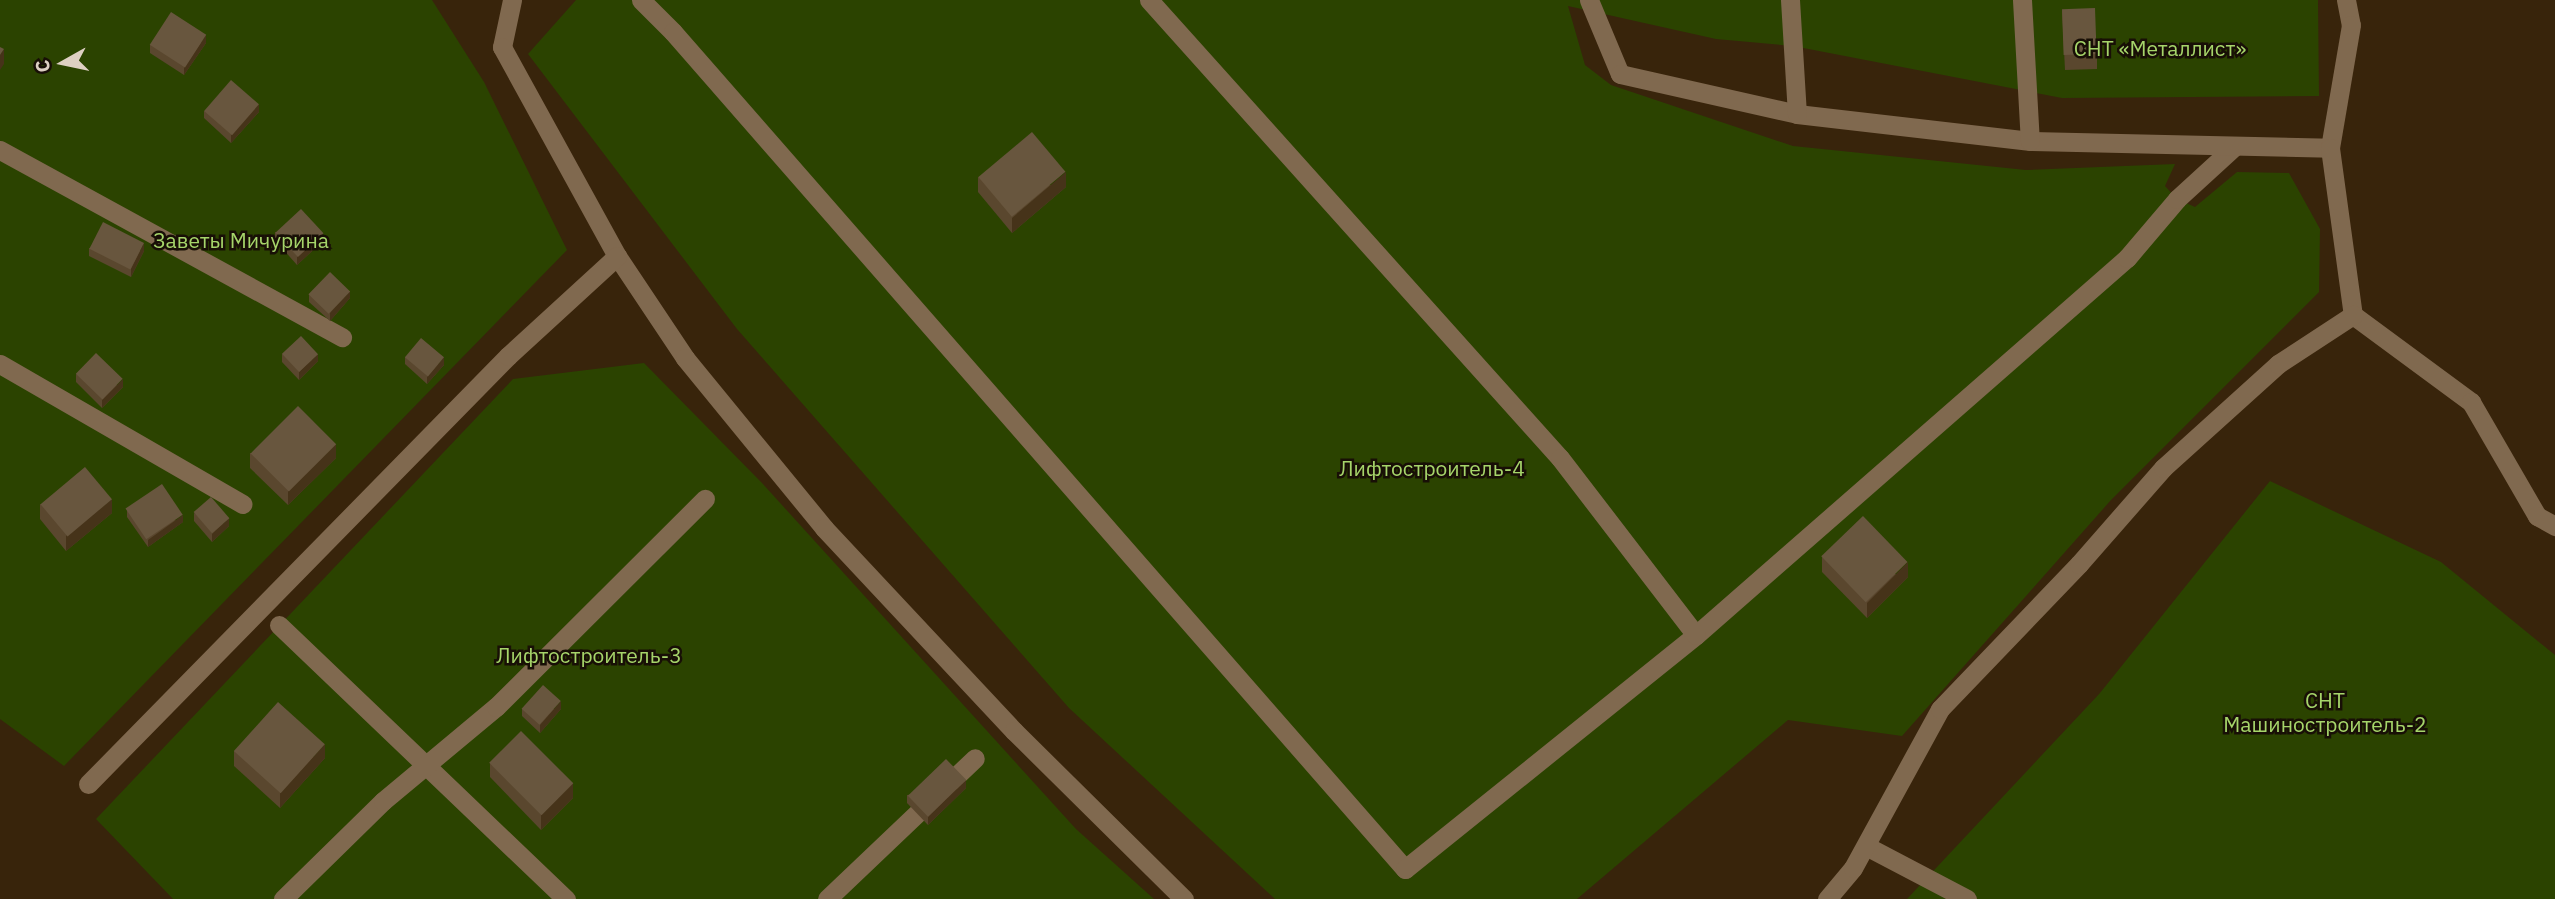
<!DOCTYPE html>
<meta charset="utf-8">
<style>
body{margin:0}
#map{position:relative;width:2555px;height:899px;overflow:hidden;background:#38240b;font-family:"IBM Plex Sans",sans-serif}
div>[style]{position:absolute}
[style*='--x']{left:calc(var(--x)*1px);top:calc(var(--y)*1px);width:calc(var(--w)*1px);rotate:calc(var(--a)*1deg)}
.green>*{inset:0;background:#2b4300}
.lane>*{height:19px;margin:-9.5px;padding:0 9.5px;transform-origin:9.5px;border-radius:9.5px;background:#80694f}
.wall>*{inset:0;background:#5a472e}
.shaded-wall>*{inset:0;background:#463319}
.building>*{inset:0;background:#68563e;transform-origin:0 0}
span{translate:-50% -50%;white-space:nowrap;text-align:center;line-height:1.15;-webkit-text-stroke:5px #180f06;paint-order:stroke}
.park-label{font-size:21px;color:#a6d56a}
.north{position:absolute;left:28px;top:28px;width:70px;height:70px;-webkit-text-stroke:5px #180f06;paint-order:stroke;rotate:261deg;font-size:19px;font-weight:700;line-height:28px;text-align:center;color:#ded0c3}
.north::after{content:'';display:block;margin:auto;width:24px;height:32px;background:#ded0c3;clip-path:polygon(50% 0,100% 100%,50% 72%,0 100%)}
</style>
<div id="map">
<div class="green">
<div style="clip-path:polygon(0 0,432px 0,484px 82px,567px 250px,64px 766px,0 719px)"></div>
<div style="clip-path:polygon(576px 0,2318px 0,2319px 96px,2062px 98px,1793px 46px,1716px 39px,1568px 6px,1585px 65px,1611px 85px,1793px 146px,2026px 170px,2175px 164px,2165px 186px,2177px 199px,2195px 207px,2237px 172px,2289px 173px,2320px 229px,2319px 292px,2111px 500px,1902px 736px,1788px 720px,1577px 899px,1275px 899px,1069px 708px,737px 329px,528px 54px)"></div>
<div style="clip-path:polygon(644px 363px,762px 483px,1076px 829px,1154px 899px,173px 899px,96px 819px,513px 379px)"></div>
<div style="clip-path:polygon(2270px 481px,2441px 562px,2555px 655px,2555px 899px,1907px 899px,2100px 693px)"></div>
</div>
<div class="lane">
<div style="--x:512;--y:0;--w:48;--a:102"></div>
<div style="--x:502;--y:47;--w:239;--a:61.2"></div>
<div style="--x:617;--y:256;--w:123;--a:56.3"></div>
<div style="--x:685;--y:358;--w:220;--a:50.7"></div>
<div style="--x:824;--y:528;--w:278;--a:46.9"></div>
<div style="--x:1014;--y:731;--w:239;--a:44.7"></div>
<div style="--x:641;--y:0;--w:45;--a:45"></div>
<div style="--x:673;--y:32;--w:1112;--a:48.83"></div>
<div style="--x:1405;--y:869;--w:373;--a:-38.8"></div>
<div style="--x:1696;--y:635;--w:573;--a:-41.18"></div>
<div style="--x:2127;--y:258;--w:77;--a:-49.7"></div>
<div style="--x:2177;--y:199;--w:77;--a:-42.4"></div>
<div style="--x:1149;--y:0;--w:615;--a:48.1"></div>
<div style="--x:1560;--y:458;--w:223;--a:52.5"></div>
<div style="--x:1589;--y:0;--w:80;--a:67.3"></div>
<div style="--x:1620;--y:74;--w:181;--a:12.7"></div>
<div style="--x:1797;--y:114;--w:235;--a:6.6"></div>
<div style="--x:2030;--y:141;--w:300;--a:1.3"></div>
<div style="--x:1790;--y:0;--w:114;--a:86.5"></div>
<div style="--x:2022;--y:0;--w:141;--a:86.8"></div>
<div style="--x:2346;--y:0;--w:25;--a:79"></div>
<div style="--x:2351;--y:25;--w:125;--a:99.7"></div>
<div style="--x:2330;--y:148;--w:169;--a:82.2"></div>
<div style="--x:2353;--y:315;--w:147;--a:36.4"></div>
<div style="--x:2471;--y:402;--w:132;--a:59.9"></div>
<div style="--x:2537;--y:516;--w:21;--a:29"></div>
<div style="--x:0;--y:150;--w:390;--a:28.7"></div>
<div style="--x:0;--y:364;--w:280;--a:30"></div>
<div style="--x:279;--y:625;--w:397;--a:43.7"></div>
<div style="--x:88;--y:784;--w:600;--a:-45.54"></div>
<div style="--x:508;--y:356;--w:148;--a:-42.5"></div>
<div style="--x:1866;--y:846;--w:114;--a:27.7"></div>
<div style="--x:283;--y:899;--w:140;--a:-44.4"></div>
<div style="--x:383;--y:801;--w:147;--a:-39.8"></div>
<div style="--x:496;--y:707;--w:295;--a:-44.9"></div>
<div style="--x:827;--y:899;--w:204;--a:-43.6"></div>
<div style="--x:1827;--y:899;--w:40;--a:-50"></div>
<div style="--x:1853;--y:868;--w:181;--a:-61.3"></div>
<div style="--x:1940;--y:709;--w:201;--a:-46.2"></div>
<div style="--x:2079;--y:564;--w:128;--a:-48.8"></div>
<div style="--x:2163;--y:468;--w:155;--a:-42.1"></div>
<div style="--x:2278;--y:364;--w:90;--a:-33.2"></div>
</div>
<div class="wall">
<div style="clip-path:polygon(2062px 10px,2097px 54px,2097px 69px,2065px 70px)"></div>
<div style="clip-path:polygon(206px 43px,184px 75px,150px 53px,150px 45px)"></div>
<div style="clip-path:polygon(204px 111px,259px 112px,231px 143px,204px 118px)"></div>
<div style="clip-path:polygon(978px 177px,1066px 187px,1012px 233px,978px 192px)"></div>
<div style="clip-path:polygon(275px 232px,323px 241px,297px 265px,275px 240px)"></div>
<div style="clip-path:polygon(89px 248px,144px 251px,131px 277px,89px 256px)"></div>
<div style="clip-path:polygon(309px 295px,350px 298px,330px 321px,309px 302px)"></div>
<div style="clip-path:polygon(282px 354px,318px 361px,299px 380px,282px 362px)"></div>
<div style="clip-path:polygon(405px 357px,444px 365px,427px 384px,405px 364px)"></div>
<div style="clip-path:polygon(76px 374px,123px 387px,102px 408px,76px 382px)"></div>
<div style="clip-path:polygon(250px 453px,336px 458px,288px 505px,250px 468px)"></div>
<div style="clip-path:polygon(40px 504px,112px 513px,66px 551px,40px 519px)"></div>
<div style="clip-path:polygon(127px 510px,183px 522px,148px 547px,127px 517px)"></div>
<div style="clip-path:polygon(194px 513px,229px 526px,212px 542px,194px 521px)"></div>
<div style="clip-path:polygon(1822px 557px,1908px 577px,1867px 618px,1822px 572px)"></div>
<div style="clip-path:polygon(522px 709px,561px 709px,540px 733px,522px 716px)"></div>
<div style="clip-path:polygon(234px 751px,325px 758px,280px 808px,234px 766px)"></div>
<div style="clip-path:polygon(490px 763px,573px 798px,541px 830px,490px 777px)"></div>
<div style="clip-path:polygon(966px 788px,928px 825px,907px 803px,907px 795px)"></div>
</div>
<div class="shaded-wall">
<div style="clip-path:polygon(206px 35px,206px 43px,184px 75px,184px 68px)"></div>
<div style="clip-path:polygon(4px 49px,4px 64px,0 70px,0 55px)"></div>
<div style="clip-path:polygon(259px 104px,259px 112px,231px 143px,231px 135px)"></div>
<div style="clip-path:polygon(1066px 172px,1066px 187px,1012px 233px,1012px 218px)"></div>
<div style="clip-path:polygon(323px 233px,323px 241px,297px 265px,297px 257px)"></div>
<div style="clip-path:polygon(144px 243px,144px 251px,131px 277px,131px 269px)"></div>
<div style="clip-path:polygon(350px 291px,350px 298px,330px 321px,330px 313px)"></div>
<div style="clip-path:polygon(318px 354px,318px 361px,299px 380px,299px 372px)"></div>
<div style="clip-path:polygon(444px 357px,444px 365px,427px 384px,427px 377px)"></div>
<div style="clip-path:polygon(123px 379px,123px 387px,102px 408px,102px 400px)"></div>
<div style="clip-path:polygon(336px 444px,336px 458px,288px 505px,288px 491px)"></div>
<div style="clip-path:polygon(112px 499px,112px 513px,66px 551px,66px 536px)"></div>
<div style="clip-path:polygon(183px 515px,183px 522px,148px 547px,148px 540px)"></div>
<div style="clip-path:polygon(229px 518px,229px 526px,212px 542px,212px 534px)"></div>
<div style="clip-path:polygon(1908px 562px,1908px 577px,1867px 618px,1867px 603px)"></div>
<div style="clip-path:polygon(561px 701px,561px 709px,540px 733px,540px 725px)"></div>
<div style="clip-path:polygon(325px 744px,325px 758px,280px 808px,280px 793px)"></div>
<div style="clip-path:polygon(966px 780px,966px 788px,928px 825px,928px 817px)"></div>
<div style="clip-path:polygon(573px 783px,573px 798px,541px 830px,541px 815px)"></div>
</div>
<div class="building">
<div style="left:2095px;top:8px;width:46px;height:33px;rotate:88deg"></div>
<div style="left:171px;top:12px;width:42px;height:39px;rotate:33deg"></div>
<div style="clip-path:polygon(0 47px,4px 49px,0 55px)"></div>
<div style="left:231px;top:80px;width:37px;height:41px;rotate:41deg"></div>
<div style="left:1032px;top:132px;width:52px;height:70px;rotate:50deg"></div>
<div style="left:301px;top:209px;width:33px;height:35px;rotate:47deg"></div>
<div style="left:103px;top:222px;width:46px;height:30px;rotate:27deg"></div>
<div style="left:330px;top:272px;width:28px;height:31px;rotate:44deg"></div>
<div style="left:301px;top:336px;width:25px;height:26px;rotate:47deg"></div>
<div style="left:421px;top:338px;width:30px;height:25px;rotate:40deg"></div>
<div style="left:96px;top:353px;width:37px;height:29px;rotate:44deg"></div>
<div style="left:298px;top:406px;width:54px;height:67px;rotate:45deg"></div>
<div style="left:85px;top:467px;width:42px;height:58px;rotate:50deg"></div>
<div style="left:162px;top:484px;width:37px;height:44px;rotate:56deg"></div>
<div style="left:211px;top:497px;width:28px;height:23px;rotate:49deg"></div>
<div style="left:1863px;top:516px;width:64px;height:58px;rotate:46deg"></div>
<div style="left:543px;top:685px;width:24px;height:32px;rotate:42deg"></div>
<div style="left:278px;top:702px;width:63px;height:66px;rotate:42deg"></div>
<div style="left:521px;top:731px;width:74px;height:45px;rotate:45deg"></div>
<div style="left:946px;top:759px;width:29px;height:53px;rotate:46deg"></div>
</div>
<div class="park-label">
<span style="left:2160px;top:48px">СНТ «Металлист»</span>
<span style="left:241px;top:240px">Заветы Мичурина</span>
<span style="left:1432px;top:468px">Лифтостроитель-4</span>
<span style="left:589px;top:655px">Лифтостроитель-3</span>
<span style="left:2325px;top:712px">СНТ<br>Машиностроитель-2</span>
</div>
<div class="north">С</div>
</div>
